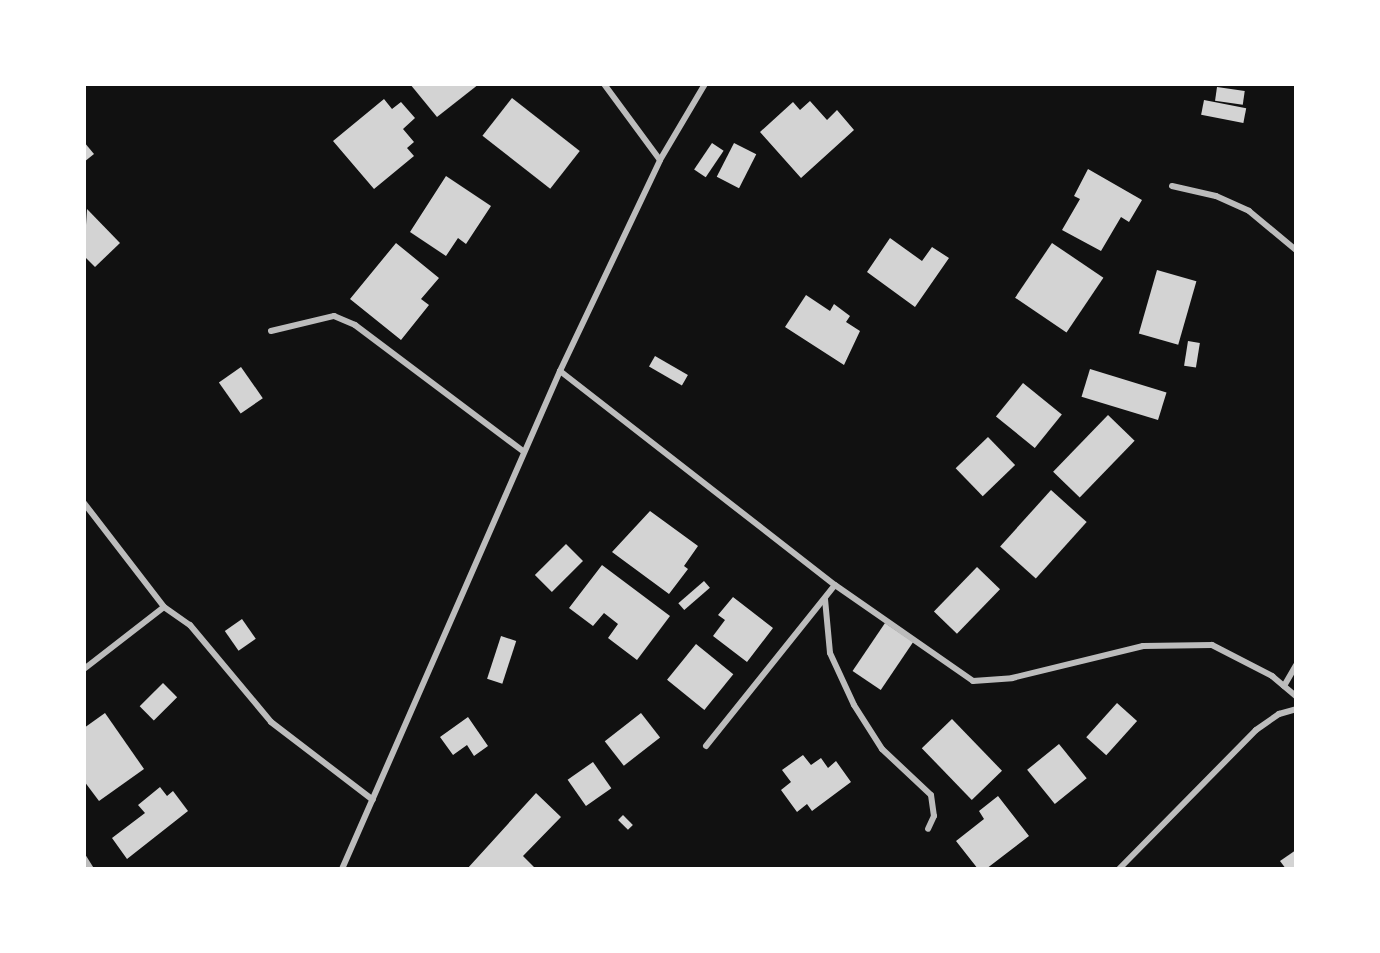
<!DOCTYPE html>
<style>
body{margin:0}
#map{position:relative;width:1380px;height:953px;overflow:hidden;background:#111;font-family:"Noto Sans",sans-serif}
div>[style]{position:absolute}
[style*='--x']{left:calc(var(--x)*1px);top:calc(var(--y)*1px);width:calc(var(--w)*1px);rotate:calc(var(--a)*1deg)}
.building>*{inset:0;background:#d3d3d3;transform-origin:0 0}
.minor>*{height:6px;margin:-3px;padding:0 3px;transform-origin:3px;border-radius:3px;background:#bcbcbc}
span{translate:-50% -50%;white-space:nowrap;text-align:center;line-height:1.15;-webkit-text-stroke:4.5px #fff;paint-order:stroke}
.frame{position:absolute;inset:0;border:86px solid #fff;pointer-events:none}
</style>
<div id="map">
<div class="building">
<div style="clip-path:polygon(410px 84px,479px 84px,437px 117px)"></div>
<div style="left:1217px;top:87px;width:28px;height:14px;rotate:8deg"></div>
<div style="left:512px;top:98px;width:86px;height:48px;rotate:38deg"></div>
<div style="clip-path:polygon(384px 99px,392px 109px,401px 102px,415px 118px,403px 129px,414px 142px,407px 148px,414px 156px,374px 189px,333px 141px)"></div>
<div style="left:1204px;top:100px;width:43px;height:15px;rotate:11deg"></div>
<div style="clip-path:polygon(810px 101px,827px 120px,837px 110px,854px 130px,801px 178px,760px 132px,793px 102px,800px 110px)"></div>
<div style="clip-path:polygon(84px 142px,94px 154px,84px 162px)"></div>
<div style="left:712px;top:143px;width:14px;height:32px;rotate:34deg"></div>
<div style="left:734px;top:143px;width:25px;height:38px;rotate:27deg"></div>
<div style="clip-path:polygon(1088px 169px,1142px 200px,1129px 222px,1121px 217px,1101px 251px,1062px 230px,1080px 199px,1074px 196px)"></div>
<div style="clip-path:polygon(446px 176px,491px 206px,466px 244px,458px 238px,446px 256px,410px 232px)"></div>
<div style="clip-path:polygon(87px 209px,120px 243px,95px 267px,84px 256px)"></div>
<div style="clip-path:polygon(890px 238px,922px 261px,932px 247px,949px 258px,915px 307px,867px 272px)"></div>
<div style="clip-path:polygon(396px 243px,439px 278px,421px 299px,429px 305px,401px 340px,350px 299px)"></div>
<div style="left:1052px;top:243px;width:62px;height:66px;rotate:34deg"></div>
<div style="left:1157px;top:270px;width:41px;height:66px;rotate:16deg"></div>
<div style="clip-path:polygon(806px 295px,830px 311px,834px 304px,850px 316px,846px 322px,860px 331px,844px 365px,785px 327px)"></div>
<div style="left:1188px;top:341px;width:12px;height:25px;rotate:9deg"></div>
<div style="left:655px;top:356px;width:38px;height:12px;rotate:30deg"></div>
<div style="left:241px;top:367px;width:38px;height:27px;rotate:55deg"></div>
<div style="left:1090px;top:369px;width:80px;height:29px;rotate:17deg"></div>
<div style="left:1023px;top:383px;width:50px;height:43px;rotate:39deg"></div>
<div style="left:1108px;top:415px;width:37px;height:79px;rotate:44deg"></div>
<div style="left:988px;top:437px;width:39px;height:45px;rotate:46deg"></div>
<div style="left:1051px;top:490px;width:48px;height:76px;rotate:42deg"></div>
<div style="clip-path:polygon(650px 511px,698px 546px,684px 566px,688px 569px,669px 594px,612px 552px)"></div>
<div style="left:566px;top:544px;width:24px;height:44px;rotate:45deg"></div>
<div style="clip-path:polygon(602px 565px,670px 616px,637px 660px,608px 638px,618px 624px,604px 613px,593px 626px,569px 608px)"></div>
<div style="left:977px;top:567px;width:32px;height:62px;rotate:44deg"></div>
<div style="left:704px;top:581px;width:9px;height:34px;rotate:49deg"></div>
<div style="clip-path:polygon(733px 597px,773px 628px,747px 662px,713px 636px,725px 620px,718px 615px)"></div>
<div style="left:242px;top:619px;width:24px;height:21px;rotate:55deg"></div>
<div style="left:885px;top:623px;width:34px;height:58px;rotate:34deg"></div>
<div style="left:501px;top:636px;width:16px;height:45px;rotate:18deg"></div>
<div style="left:696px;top:644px;width:48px;height:46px;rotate:39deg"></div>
<div style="left:163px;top:683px;width:20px;height:33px;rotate:45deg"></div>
<div style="left:1117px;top:703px;width:27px;height:46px;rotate:42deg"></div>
<div style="clip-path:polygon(105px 713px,144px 769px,99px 801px,84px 781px,84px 728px)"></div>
<div style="left:641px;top:713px;width:31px;height:46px;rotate:52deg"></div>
<div style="clip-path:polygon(468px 717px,488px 746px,474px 756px,467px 745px,453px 755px,440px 737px)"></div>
<div style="left:952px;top:719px;width:72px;height:42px;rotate:46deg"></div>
<div style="left:1059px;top:744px;width:44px;height:41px;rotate:51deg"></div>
<div style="clip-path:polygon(803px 755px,811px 765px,821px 758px,828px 768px,836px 761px,851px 782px,812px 811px,807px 804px,797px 812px,781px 790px,791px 782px,782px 770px)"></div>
<div style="left:593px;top:762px;width:32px;height:31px;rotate:55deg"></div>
<div style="clip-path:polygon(160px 787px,167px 796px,173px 791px,188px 811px,127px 859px,112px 838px,145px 813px,138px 805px)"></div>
<div style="clip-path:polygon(536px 793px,561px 817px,523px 856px,534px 867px,467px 869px)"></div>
<div style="clip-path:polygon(998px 796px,1029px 836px,986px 869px,978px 869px,956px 841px,984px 819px,979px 811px)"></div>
<div style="left:623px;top:815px;width:14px;height:7px;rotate:45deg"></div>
<div style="clip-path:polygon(1296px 850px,1296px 869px,1286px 869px,1280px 861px)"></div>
</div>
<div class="minor">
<div style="--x:604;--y:84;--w:94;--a:53.6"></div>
<div style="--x:1172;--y:186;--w:45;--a:12.8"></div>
<div style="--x:1216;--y:196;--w:36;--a:24"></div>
<div style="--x:1249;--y:211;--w:61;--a:39.7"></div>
<div style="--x:271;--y:331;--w:65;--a:-13.4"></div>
<div style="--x:334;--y:316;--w:23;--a:23"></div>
<div style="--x:355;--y:325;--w:211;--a:36.9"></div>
<div style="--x:560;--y:371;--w:348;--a:37.9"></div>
<div style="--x:835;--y:585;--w:168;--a:34.8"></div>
<div style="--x:973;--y:681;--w:39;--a:-4"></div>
<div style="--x:1012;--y:678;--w:135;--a:-13.7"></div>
<div style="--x:1143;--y:646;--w:69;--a:-0.8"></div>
<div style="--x:1212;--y:645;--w:68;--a:27.3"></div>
<div style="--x:1272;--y:676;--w:31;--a:40"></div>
<div style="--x:84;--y:503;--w:131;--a:52.4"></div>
<div style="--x:164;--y:607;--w:32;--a:35"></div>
<div style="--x:190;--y:625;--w:126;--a:50.1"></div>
<div style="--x:271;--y:722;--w:128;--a:37.4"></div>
<div style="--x:825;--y:599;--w:54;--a:84.7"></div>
<div style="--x:830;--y:653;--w:57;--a:65.2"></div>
<div style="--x:854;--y:705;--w:52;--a:57.5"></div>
<div style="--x:882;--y:749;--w:67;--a:43.2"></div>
<div style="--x:931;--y:795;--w:21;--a:82"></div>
<div style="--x:934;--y:816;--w:14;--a:115"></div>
<div style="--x:84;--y:669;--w:101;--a:-37.8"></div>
<div style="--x:1284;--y:686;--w:24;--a:-60"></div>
<div style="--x:706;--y:746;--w:206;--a:-51.3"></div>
<div style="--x:84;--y:858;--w:13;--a:58"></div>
<div style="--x:342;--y:869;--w:544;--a:-66.36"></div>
<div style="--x:560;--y:371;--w:233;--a:-64.6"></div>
<div style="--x:660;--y:160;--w:88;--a:-59.4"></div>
<div style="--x:1119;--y:869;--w:195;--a:-45.4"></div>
<div style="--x:1256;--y:730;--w:28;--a:-35"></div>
<div style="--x:1279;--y:714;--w:18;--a:-16"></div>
</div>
<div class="frame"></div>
</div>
